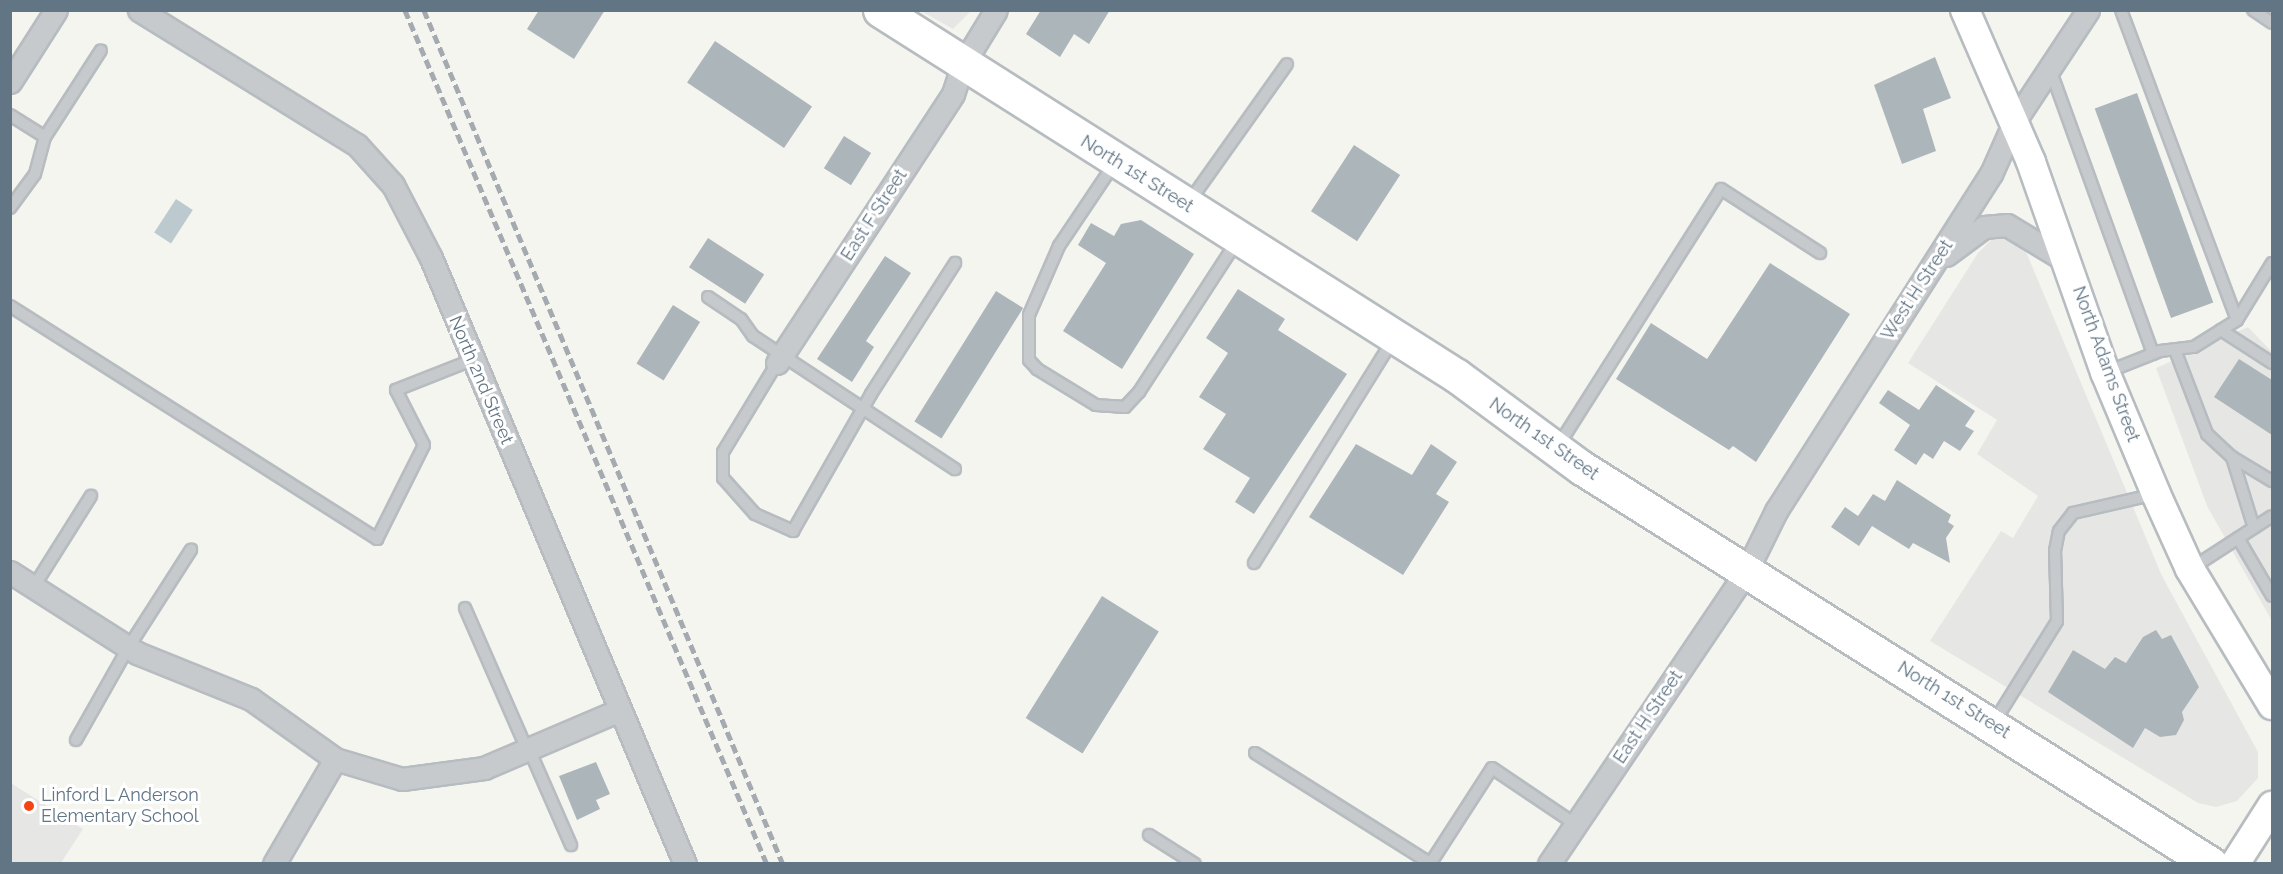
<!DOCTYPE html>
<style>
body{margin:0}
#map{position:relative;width:2283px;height:874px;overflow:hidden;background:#f5f5f0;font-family:Raleway,sans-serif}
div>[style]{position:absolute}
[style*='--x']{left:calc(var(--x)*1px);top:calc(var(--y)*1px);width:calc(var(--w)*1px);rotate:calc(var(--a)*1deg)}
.built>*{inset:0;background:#e6e7e4}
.water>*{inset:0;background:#bcc9ce;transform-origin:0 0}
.building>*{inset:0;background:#acb5ba;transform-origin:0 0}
.roads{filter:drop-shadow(2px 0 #b6bcc0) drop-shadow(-2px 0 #b6bcc0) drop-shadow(0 2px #b6bcc0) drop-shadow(0 -2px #b6bcc0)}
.lane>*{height:10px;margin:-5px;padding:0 5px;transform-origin:5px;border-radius:5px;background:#c7cacd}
.street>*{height:21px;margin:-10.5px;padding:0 10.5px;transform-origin:10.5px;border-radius:10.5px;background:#c7cacd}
.secondary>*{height:28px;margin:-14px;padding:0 14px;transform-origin:14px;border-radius:14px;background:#fff}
.primary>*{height:33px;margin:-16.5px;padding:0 16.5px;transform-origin:16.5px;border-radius:16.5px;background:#fff}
.rail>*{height:4.5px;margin-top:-2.25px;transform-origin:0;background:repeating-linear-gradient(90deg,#a4aab0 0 9px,transparent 0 13.5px)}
.dots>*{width:16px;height:16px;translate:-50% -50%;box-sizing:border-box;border:3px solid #fff;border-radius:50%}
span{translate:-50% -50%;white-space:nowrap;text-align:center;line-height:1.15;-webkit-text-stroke:6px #fff;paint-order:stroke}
.street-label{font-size:18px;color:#617585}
.poi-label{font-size:18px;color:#617585}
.left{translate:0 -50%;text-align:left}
.frame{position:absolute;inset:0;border:12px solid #617585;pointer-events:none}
</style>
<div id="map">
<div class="built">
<div style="clip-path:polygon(921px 11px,971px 11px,953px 29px)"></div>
<div style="clip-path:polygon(2003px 238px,2020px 244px,2027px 254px,2162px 576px,2258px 752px,2258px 778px,2237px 801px,2216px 807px,2198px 803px,1930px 641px,2001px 531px,2013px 538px,2038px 496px,1977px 454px,1997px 420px,1908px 363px,1978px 253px,1991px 240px)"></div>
<div style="clip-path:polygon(2248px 327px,2272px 352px,2272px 621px,2207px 506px,2156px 368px)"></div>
<div style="clip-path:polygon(11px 783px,83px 829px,61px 863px,11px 863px)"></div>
</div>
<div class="water">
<div style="left:176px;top:199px;width:20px;height:40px;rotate:33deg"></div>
</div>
<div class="building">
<div style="clip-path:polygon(539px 10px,605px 10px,574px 59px,527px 29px)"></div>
<div style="clip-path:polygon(1041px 10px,1110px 10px,1089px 44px,1074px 34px,1060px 57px,1026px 34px)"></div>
<div style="left:715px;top:41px;width:117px;height:50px;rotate:34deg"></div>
<div style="clip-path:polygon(1935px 57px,1951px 98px,1923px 109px,1936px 151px,1902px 164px,1874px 85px)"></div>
<div style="left:2137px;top:93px;width:223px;height:45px;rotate:70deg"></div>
<div style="left:844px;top:136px;width:32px;height:38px;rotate:32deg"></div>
<div style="left:1354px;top:145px;width:55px;height:79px;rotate:33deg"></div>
<div style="clip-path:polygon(1141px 220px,1194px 254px,1122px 369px,1063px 331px,1106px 263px,1078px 245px,1091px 223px,1114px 236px,1121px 224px)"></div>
<div style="left:708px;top:238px;width:67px;height:35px;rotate:33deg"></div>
<div style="clip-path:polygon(885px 256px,911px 273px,866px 341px,874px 347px,852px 382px,817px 359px)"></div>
<div style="clip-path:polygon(1770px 263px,1850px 314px,1756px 462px,1733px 446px,1729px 450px,1616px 379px,1651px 323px,1707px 359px)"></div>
<div style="clip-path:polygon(1238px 289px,1285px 319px,1278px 330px,1347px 374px,1254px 514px,1235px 502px,1250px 478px,1203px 449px,1226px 414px,1199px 397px,1228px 353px,1206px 338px)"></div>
<div style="left:996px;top:291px;width:32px;height:154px;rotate:32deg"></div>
<div style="left:673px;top:305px;width:32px;height:69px;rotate:32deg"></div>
<div style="clip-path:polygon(2239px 359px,2272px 380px,2272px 435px,2214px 397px)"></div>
<div style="clip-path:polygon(1936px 385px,1975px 411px,1965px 426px,1974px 431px,1960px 451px,1944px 441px,1933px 459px,1924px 453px,1916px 465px,1894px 450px,1910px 425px,1879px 403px,1888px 390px,1919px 410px)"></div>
<div style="clip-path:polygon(1356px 444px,1412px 475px,1431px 444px,1457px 462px,1436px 494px,1449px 502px,1403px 575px,1309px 517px)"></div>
<div style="clip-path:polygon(1897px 480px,1951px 515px,1948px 522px,1954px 526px,1946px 538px,1950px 563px,1913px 543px,1909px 549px,1872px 526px,1859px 546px,1831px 527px,1845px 507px,1858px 516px,1873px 494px,1885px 501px)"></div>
<div style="left:1102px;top:596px;width:67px;height:144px;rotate:32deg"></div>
<div style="clip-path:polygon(2156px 630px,2162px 639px,2171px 635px,2199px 687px,2182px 712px,2184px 720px,2176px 735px,2160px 737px,2145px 728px,2133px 748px,2048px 692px,2073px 650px,2105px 669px,2115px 657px,2126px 663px,2143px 637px)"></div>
<div style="clip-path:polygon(596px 762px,610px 794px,596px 800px,600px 809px,577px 820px,559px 776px)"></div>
</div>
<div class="roads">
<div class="lane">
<div style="--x:2121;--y:10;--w:331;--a:69.5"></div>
<div style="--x:2253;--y:10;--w:23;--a:34"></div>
<div style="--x:2050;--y:69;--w:303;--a:70.1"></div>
<div style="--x:10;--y:115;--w:41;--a:32.2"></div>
<div style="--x:45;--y:137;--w:103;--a:-57.2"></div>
<div style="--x:1114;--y:164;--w:99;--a:123.9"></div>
<div style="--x:1059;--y:246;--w:75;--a:113.5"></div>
<div style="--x:1029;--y:315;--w:45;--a:90"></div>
<div style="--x:1029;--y:360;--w:12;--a:48"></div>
<div style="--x:1037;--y:369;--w:69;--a:31.4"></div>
<div style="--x:1096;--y:405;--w:29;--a:4"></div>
<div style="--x:1125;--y:407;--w:21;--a:-47"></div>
<div style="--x:1139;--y:392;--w:180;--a:-57"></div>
<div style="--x:1189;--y:202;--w:169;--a:-54.6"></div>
<div style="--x:10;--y:208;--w:42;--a:-53.7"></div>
<div style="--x:35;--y:174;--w:38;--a:-75"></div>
<div style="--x:708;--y:297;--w:40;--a:34"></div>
<div style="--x:741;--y:319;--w:21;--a:55"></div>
<div style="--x:753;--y:336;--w:242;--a:33.4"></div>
<div style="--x:10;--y:306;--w:435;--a:32.4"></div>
<div style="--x:377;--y:539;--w:105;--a:-63.4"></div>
<div style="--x:424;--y:445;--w:62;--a:-117"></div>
<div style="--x:396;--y:390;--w:82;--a:-21.5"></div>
<div style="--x:2221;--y:330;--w:61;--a:32.9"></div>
<div style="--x:2175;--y:350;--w:90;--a:69.1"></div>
<div style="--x:2207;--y:434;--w:34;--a:43"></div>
<div style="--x:2232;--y:457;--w:74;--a:72.8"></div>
<div style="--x:777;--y:363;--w:104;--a:121.2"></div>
<div style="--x:723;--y:452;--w:26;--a:90"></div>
<div style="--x:723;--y:478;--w:48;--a:48.4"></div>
<div style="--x:755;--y:514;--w:42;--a:24.1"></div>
<div style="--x:793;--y:531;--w:158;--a:-60.3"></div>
<div style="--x:871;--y:394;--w:156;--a:-57.3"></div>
<div style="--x:2107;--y:372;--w:57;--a:-21.6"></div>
<div style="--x:2160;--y:351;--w:34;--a:-7"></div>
<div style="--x:2194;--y:347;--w:51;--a:-32.1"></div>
<div style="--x:2237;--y:320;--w:67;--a:-58.4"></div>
<div style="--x:1558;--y:446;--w:304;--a:-57.6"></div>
<div style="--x:1721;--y:189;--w:118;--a:32.9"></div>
<div style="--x:2232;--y:457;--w:47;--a:31"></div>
<div style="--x:2238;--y:538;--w:67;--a:59.6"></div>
<div style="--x:1254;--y:563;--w:263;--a:-58.1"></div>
<div style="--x:2192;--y:568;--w:95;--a:-33"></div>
<div style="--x:33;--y:588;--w:109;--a:-57.8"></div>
<div style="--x:465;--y:608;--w:155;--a:66.4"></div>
<div style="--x:1993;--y:724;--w:121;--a:-58.1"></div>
<div style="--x:2057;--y:621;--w:70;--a:-91.6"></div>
<div style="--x:2055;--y:551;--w:20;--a:-79"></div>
<div style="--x:2059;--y:531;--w:23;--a:-52"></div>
<div style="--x:2073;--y:513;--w:85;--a:-12.9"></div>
<div style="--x:76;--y:740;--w:106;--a:-60.5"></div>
<div style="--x:128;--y:648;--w:117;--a:-57.3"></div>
<div style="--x:529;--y:749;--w:105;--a:66.4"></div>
<div style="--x:1255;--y:753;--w:207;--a:32.2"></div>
<div style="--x:1149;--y:835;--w:54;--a:32.2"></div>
<div style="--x:1430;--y:864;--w:114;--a:-57.1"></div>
<div style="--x:1492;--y:768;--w:100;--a:34"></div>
</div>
<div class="street">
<div style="--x:139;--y:10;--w:256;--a:31.8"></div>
<div style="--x:357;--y:145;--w:54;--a:48"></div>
<div style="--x:393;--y:185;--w:82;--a:62.5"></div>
<div style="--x:431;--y:258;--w:657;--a:67.26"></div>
<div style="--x:10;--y:82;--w:85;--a:-57.4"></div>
<div style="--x:1946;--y:255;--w:47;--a:-36.4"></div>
<div style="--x:1984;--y:227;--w:23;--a:-5"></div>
<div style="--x:2007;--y:225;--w:71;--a:31.2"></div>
<div style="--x:777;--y:363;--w:321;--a:-56.8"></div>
<div style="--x:953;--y:94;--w:32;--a:-72"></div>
<div style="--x:963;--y:64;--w:63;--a:-58.6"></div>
<div style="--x:10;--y:572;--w:151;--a:32.5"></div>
<div style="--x:137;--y:653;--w:123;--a:22"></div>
<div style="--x:251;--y:699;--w:103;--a:35.5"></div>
<div style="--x:335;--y:759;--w:70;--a:16.6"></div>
<div style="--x:402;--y:779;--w:83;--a:-7.6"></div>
<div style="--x:484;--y:768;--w:148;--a:-23.1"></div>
<div style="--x:274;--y:864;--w:121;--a:-59.8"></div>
<div style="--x:1549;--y:864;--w:354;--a:-56"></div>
<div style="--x:1747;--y:570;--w:66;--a:-63.8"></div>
<div style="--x:1776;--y:511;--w:400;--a:-57.5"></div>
<div style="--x:1991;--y:174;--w:57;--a:-66.1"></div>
<div style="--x:2014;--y:122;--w:134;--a:-56.5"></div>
</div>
<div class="secondary">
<div style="--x:1965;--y:10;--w:166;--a:66.5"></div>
<div style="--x:2031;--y:162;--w:223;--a:70.6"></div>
<div style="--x:2105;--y:372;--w:132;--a:67.3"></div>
<div style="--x:2156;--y:494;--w:82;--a:65.6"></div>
<div style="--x:2190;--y:569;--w:159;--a:58.9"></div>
<div style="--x:2235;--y:864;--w:69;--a:-57.5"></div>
</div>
<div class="primary">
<div style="--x:880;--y:10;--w:683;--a:32.39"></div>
<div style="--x:1457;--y:376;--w:155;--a:36.4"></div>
<div style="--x:1582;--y:468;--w:743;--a:32.19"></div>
</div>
</div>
<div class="rail">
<div style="--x:405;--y:10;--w:928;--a:67.03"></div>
<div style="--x:424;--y:10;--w:926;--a:67.2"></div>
</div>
<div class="dots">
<div style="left:29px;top:806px;background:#f34412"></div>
</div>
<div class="street-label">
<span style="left:1137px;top:174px;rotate:32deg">North 1st Street</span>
<span style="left:874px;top:215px;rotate:-57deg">East F Street</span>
<span style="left:1917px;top:290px;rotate:-57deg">West H Street</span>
<span style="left:2106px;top:364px;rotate:70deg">North Adams Street</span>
<span style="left:481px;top:380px;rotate:67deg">North 2nd Street</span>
<span style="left:1544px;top:439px;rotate:35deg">North 1st Street</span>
<span style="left:1954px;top:700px;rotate:32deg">North 1st Street</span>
<span style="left:1648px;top:717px;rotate:-56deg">East H Street</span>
</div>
<div class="poi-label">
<span class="left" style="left:41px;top:806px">Linford L Anderson<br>Elementary School</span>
</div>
<div class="frame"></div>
</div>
